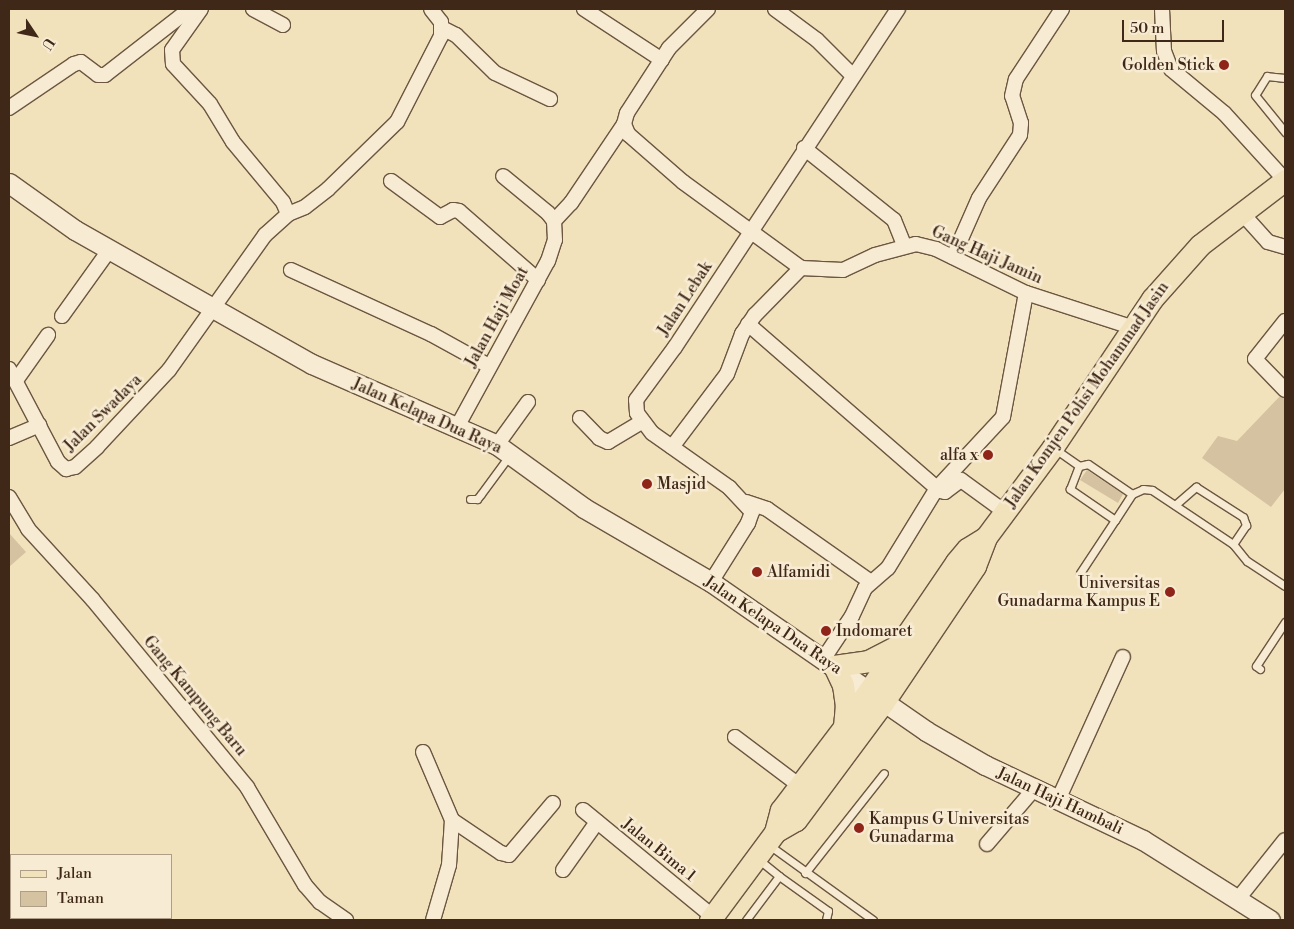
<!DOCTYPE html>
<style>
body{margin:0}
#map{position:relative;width:1294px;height:929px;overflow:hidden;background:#f2e2bc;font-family:"Libre Bodoni",serif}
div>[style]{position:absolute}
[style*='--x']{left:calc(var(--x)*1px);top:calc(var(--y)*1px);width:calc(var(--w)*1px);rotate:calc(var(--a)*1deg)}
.green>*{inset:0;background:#d4c2a0}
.roads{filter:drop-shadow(1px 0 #6c5641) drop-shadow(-1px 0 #6c5641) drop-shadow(0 1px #6c5641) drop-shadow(0 -1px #6c5641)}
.service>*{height:7px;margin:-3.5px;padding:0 3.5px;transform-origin:3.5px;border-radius:3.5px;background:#f7ecd3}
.minor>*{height:14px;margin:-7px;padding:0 7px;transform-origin:7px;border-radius:7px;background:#f7ecd3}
.secondary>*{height:19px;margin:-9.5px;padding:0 9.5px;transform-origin:9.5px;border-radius:9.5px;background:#f7ecd3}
.primary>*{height:21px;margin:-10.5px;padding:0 10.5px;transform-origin:10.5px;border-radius:10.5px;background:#f2e2bc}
.dots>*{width:14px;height:14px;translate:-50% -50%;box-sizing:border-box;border:2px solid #f7ecd3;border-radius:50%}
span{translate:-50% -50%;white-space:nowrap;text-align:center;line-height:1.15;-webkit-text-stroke:5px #f7ecd3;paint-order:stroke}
.poi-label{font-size:16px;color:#402818}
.right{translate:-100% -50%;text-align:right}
.left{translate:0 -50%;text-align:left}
.street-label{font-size:16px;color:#402818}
.frame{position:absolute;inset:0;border:10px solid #402818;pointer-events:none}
.legend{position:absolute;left:10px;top:854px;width:162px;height:65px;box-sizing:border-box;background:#f7ecd3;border:1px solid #ae9e88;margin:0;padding:6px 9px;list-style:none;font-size:15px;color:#402818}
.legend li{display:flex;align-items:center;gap:10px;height:25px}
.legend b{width:25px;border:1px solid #ae9e88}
.north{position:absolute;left:10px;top:10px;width:50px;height:50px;-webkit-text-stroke:4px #f7ecd3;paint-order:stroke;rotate:124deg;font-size:14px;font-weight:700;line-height:20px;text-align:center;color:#402818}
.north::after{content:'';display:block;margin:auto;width:18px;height:22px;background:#402818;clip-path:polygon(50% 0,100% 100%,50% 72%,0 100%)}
.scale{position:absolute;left:1122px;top:20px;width:102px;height:22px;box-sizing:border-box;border:2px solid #402818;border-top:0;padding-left:6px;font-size:15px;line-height:18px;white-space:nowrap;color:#402818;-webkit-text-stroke:4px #f7ecd3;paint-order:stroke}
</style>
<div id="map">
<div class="green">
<div style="clip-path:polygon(1281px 395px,1285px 397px,1285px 489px,1271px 507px,1202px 458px,1218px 436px,1237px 441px)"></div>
<div style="clip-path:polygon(1087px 470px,1123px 494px,1118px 503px,1080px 480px)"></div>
<div style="clip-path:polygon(9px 533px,26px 552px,9px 567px)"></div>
</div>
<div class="roads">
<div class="service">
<div style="--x:1285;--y:78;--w:18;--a:-174"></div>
<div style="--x:1267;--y:76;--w:22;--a:122"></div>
<div style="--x:1255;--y:95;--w:48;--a:51"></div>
<div style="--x:1055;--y:449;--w:29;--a:35"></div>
<div style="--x:1088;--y:464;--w:53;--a:34.3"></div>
<div style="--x:1132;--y:494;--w:31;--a:123"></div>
<div style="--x:1115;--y:520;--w:55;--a:-145.4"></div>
<div style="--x:1070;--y:489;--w:25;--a:-69"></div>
<div style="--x:1079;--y:466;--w:9;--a:-13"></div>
<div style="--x:1132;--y:494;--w:12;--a:-24"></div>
<div style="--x:1143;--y:489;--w:9;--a:6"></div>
<div style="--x:1152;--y:490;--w:97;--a:33.7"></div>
<div style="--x:1233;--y:544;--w:22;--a:51"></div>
<div style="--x:1247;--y:561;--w:45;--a:33.3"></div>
<div style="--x:470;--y:499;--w:7;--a:0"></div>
<div style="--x:477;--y:499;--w:6;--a:-51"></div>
<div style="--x:481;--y:494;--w:47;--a:-53.6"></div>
<div style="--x:1175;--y:505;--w:28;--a:-41"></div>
<div style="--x:1196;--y:487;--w:56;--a:32.6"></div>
<div style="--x:1243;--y:517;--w:9;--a:69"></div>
<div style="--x:1246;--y:525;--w:23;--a:124"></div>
<div style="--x:1080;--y:573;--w:64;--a:-56.6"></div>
<div style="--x:1260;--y:669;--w:5;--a:-143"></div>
<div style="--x:1256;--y:666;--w:53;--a:-56.6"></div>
<div style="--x:769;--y:845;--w:128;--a:35.8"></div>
<div style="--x:805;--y:873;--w:127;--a:-51.7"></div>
<div style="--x:779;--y:876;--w:60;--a:35.5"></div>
<div style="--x:828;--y:911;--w:9;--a:103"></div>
<div style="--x:746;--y:920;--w:55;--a:-53.1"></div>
<div style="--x:779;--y:876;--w:27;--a:-141"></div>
</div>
<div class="minor">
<div style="--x:201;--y:9;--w:50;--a:125.3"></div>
<div style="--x:172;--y:50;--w:14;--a:86"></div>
<div style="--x:173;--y:64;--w:54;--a:47.2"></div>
<div style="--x:210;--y:104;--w:44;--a:58.8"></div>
<div style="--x:233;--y:142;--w:78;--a:50.2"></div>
<div style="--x:283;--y:202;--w:13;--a:67"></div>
<div style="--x:253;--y:9;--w:34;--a:28"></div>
<div style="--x:584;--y:9;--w:93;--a:33.2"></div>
<div style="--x:775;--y:9;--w:52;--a:36.4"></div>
<div style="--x:817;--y:40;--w:51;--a:45"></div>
<div style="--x:1162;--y:9;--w:42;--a:87.3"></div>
<div style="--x:1164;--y:51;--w:19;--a:69"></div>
<div style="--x:1171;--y:69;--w:69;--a:39.7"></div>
<div style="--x:1224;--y:113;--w:91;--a:47.7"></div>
<div style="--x:442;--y:28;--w:16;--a:27"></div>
<div style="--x:456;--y:35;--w:54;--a:44.3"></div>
<div style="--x:495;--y:73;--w:61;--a:25.3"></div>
<div style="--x:9;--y:108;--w:78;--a:-34.1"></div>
<div style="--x:74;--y:64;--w:7;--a:-16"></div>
<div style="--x:81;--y:62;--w:21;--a:37"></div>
<div style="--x:98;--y:75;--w:7;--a:0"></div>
<div style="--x:105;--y:75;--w:103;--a:-37.9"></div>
<div style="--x:624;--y:124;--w:11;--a:68"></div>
<div style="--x:628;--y:134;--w:73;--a:41.1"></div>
<div style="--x:683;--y:182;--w:146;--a:36.1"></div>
<div style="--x:801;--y:268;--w:42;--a:2.7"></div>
<div style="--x:843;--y:270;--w:35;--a:-25"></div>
<div style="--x:875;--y:255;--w:42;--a:-15"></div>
<div style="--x:916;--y:244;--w:21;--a:14"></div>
<div style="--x:936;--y:249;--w:100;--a:26.1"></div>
<div style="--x:1026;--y:293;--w:110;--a:17.9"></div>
<div style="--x:804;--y:148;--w:115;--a:38.7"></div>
<div style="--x:894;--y:220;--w:27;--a:68"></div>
<div style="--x:391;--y:181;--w:61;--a:36.3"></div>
<div style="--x:440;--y:217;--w:15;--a:-28"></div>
<div style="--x:453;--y:210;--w:6;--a:9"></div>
<div style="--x:459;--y:211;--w:105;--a:41.1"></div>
<div style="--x:1241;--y:212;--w:40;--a:48"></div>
<div style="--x:1268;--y:242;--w:18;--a:16"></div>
<div style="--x:554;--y:221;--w:25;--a:-47"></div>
<div style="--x:571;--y:203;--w:95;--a:-56.1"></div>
<div style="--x:624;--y:124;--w:11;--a:-75"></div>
<div style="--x:627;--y:113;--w:77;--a:-57.1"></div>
<div style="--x:669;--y:48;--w:55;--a:-45"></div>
<div style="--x:953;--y:257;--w:64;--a:-66.2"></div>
<div style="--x:979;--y:198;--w:75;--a:-56.9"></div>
<div style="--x:1020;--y:135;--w:12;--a:-85"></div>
<div style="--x:1021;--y:123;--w:28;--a:-108"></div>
<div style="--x:1012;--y:96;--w:17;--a:-77"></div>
<div style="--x:1016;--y:79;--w:84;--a:-56.7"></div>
<div style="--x:291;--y:270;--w:154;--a:24.6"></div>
<div style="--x:431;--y:334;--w:66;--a:28.9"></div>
<div style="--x:62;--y:316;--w:82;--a:-54.4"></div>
<div style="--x:1285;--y:321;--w:48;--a:128.3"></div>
<div style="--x:1255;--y:359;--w:43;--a:45.9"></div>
<div style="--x:748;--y:324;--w:254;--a:41"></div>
<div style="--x:940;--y:491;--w:5;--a:11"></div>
<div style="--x:945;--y:492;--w:20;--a:-37"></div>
<div style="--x:961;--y:480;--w:54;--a:36"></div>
<div style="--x:9;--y:369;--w:105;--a:62.2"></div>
<div style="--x:58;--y:462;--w:11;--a:41"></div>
<div style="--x:66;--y:469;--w:9;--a:-13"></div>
<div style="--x:75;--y:467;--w:30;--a:-42"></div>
<div style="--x:97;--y:447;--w:105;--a:-46.9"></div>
<div style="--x:169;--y:370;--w:166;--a:-54.6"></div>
<div style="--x:265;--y:235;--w:31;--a:-42"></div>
<div style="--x:288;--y:214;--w:18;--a:-22"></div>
<div style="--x:305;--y:207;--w:29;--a:-38"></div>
<div style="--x:328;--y:189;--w:96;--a:-44.2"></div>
<div style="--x:397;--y:122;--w:97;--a:-62.9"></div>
<div style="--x:441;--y:36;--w:14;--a:-90"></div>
<div style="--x:441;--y:22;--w:16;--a:-128"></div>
<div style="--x:17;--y:379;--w:54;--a:-54.8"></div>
<div style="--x:580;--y:418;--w:28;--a:46"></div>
<div style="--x:599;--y:438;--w:10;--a:24"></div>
<div style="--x:608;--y:442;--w:39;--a:-31"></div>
<div style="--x:457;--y:427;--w:189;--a:-61.3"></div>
<div style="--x:548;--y:261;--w:22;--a:-72"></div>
<div style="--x:555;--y:240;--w:19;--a:-93"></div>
<div style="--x:554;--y:221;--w:10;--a:-127"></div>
<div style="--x:548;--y:213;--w:58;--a:-140.6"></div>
<div style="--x:9;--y:438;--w:33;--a:-23"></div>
<div style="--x:497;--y:445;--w:53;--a:-54.2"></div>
<div style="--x:672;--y:447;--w:91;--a:-53"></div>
<div style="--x:727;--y:374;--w:43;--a:-69.4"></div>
<div style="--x:742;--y:334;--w:23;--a:-56"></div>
<div style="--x:755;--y:315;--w:66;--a:-45.6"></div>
<div style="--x:9;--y:497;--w:37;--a:59"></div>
<div style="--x:28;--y:529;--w:96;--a:47.5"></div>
<div style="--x:93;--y:600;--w:242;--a:50.5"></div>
<div style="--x:247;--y:787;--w:114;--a:59.4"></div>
<div style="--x:305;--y:885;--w:23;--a:49"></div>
<div style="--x:320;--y:902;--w:32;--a:35"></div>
<div style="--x:746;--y:502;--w:22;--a:18"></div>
<div style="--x:767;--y:509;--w:127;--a:35.1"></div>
<div style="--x:711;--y:582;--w:70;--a:-57.9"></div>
<div style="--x:748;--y:523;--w:12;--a:-70"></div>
<div style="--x:752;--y:512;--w:33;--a:-133"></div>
<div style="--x:730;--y:488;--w:95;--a:-144.8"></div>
<div style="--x:652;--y:433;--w:25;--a:-127"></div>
<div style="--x:637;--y:413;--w:13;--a:-94"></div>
<div style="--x:636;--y:400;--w:66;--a:-53.7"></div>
<div style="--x:675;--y:347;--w:405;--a:-56.6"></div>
<div style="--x:824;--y:658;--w:50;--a:-56.3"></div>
<div style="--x:852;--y:616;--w:31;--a:-65"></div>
<div style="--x:865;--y:588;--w:30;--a:-41"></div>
<div style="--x:888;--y:568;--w:94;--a:-58.5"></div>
<div style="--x:937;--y:488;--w:97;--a:-47.1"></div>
<div style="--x:1003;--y:417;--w:126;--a:-79.5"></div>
<div style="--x:735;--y:737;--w:81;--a:37"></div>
<div style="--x:423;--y:752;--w:74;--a:66.9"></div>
<div style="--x:452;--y:820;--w:45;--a:93.8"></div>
<div style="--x:449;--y:865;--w:57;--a:106.2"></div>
<div style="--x:1058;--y:800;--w:157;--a:-65.6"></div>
<div style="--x:583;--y:810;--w:167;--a:39.4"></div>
<div style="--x:452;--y:820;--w:59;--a:34"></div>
<div style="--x:501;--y:853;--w:8;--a:14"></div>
<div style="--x:509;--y:855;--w:68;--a:-49.8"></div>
<div style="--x:987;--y:844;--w:72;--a:-49.5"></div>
<div style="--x:563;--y:870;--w:59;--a:-54.7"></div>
<div style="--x:1238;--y:899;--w:75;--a:-51.5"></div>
</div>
<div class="secondary">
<div style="--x:9;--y:183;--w:81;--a:35.5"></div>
<div style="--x:75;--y:230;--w:272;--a:29.5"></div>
<div style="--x:312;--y:364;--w:202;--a:23.6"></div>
<div style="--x:497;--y:445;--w:107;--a:35.9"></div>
<div style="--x:584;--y:508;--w:147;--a:30.2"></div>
<div style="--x:711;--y:582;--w:262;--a:34.7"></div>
<div style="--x:926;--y:731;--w:68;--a:30"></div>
<div style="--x:985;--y:765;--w:175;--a:25.4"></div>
<div style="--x:1143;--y:840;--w:150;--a:32.2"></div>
</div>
<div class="primary">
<div style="--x:844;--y:727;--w:21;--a:-85"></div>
<div style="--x:846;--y:706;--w:21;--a:-98"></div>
<div style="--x:843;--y:685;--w:21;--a:-115"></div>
<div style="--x:834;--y:666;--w:34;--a:-8"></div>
<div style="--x:868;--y:661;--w:31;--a:-27"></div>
<div style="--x:775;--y:832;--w:24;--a:-30"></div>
<div style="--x:796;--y:820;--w:146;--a:-53.4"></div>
<div style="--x:883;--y:703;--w:165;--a:-56.1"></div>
<div style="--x:975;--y:566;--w:31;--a:-69"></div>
<div style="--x:986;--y:537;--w:112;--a:-53.3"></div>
<div style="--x:1053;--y:447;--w:178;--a:-56.2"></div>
<div style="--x:1152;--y:299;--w:72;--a:-48.4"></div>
<div style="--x:1200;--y:245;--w:107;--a:-37.4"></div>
<div style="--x:710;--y:920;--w:109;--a:-53.5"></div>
<div style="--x:775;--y:832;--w:23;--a:-75"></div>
<div style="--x:781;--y:810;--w:104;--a:-52.8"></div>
<div style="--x:844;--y:727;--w:199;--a:-55.8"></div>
<div style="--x:956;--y:562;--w:17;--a:-50"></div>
<div style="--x:967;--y:549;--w:22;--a:-32"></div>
</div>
</div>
<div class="dots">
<div style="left:1224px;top:65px;background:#8f2418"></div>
<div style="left:988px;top:455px;background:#8f2418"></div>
<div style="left:647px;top:484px;background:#8f2418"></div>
<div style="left:757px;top:572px;background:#8f2418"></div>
<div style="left:1170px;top:592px;background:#8f2418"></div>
<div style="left:826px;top:631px;background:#8f2418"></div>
<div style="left:859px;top:828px;background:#8f2418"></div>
</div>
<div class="poi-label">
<span class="right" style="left:1214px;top:65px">Golden Stick</span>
<span class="right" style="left:978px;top:455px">alfa x</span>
<span class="left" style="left:657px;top:484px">Masjid</span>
<span class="left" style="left:767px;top:572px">Alfamidi</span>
<span class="right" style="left:1160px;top:592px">Universitas<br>Gunadarma Kampus E</span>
<span class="left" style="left:836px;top:631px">Indomaret</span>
<span class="left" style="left:869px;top:828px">Kampus G Universitas<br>Gunadarma</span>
</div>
<div class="street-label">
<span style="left:987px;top:255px;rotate:24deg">Gang Haji Jamin</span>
<span style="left:685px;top:299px;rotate:-57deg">Jalan Lebak</span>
<span style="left:497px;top:317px;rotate:-61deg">Jalan Haji Moat</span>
<span style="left:1087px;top:395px;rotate:-55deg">Jalan Komjen Polisi Mohammad Jasin</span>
<span style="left:103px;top:413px;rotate:-45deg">Jalan Swadaya</span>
<span style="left:427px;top:416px;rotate:24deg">Jalan Kelapa Dua Raya</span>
<span style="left:773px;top:625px;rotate:34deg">Jalan Kelapa Dua Raya</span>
<span style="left:195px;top:696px;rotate:50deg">Gang Kampung Baru</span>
<span style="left:1060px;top:801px;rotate:25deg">Jalan Haji Hambali</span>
<span style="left:659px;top:850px;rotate:39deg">Jalan Bima 1</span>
</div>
<div class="frame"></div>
<ul class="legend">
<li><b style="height:6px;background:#f2e2bc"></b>Jalan</li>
<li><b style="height:14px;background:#d4c2a0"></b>Taman</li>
</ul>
<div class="north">U</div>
<div class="scale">50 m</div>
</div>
